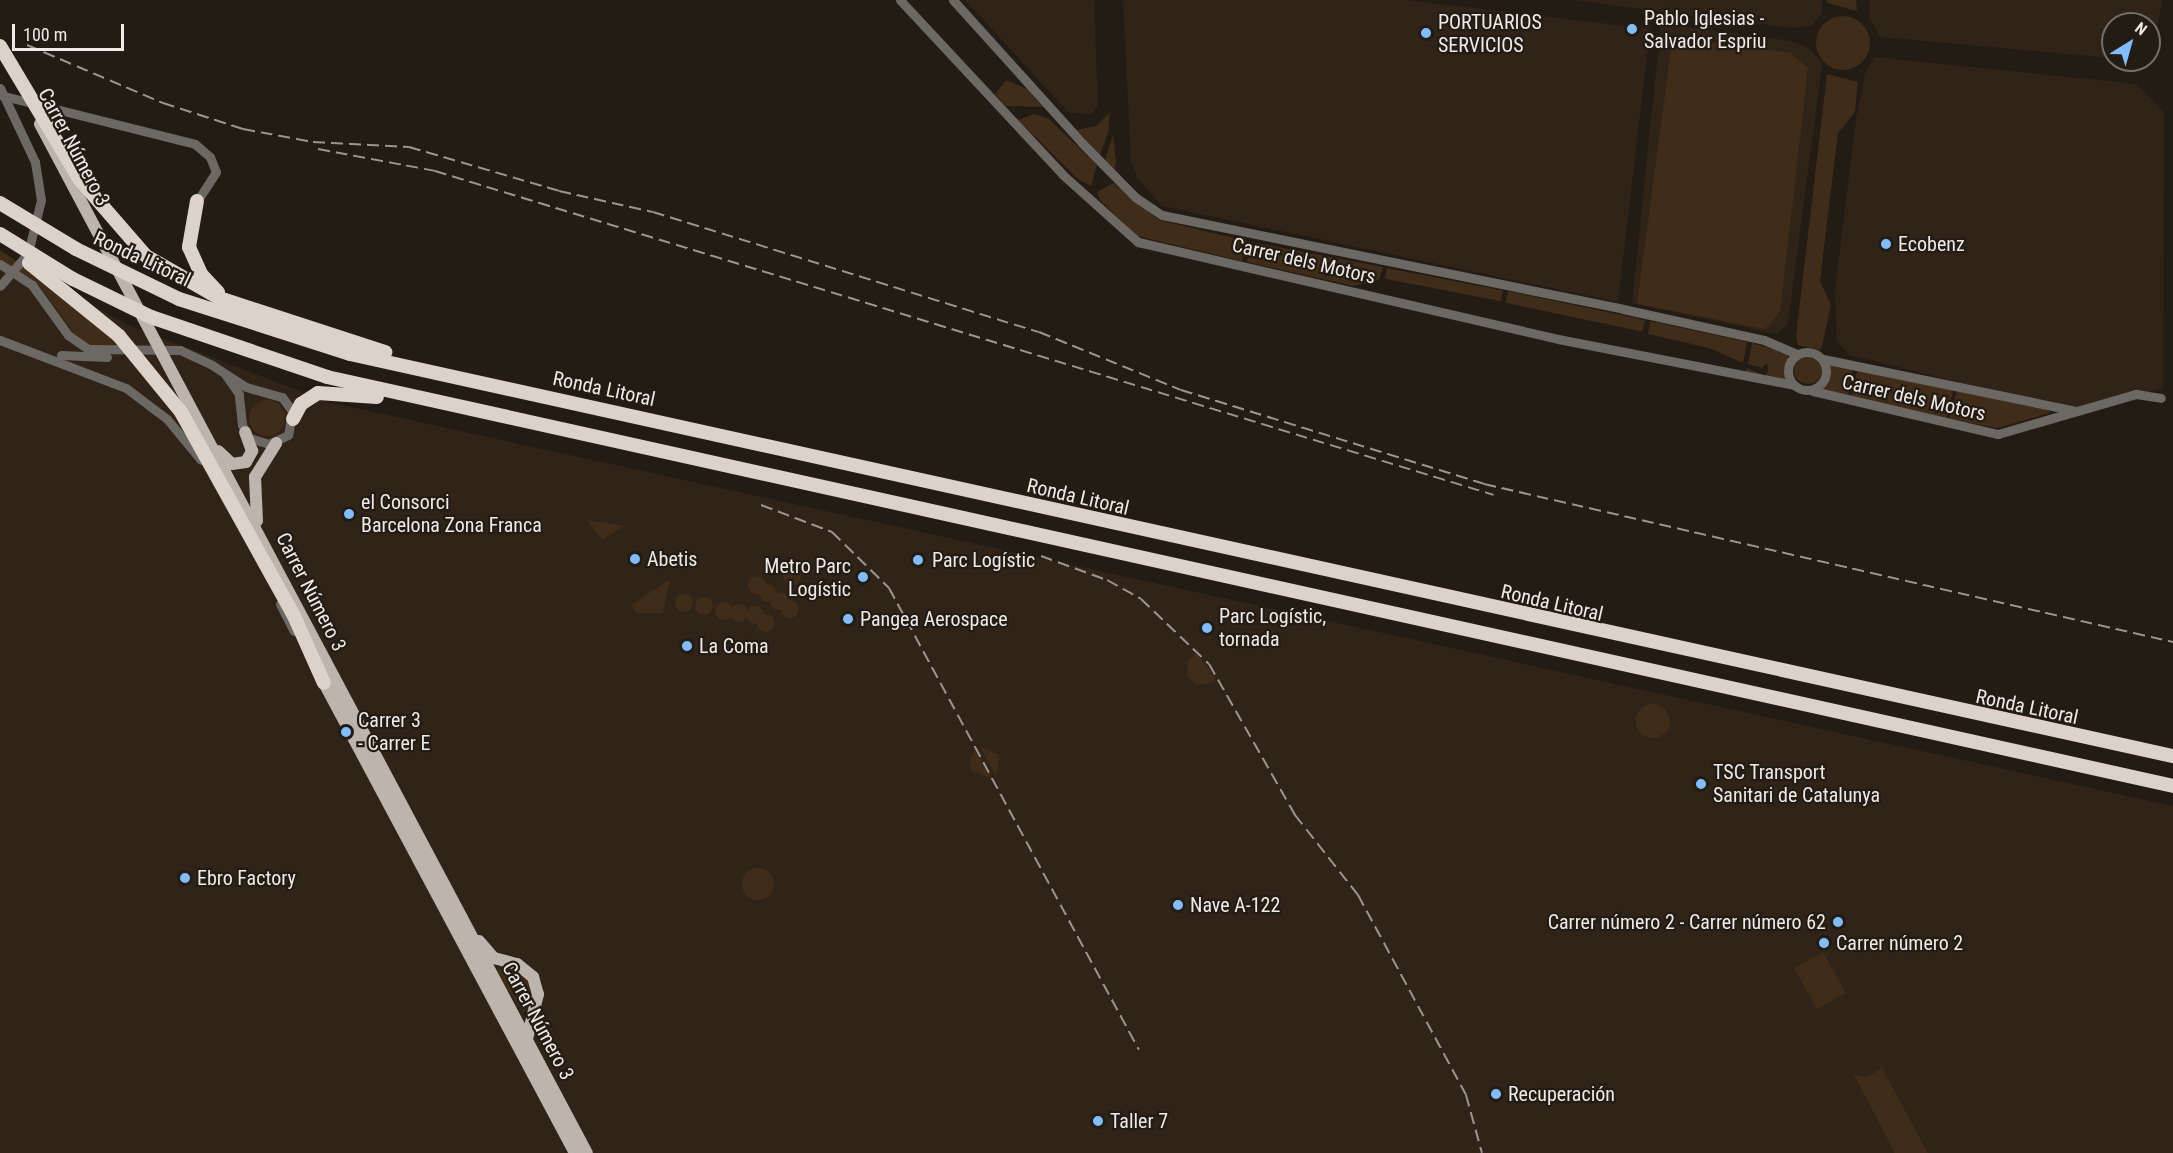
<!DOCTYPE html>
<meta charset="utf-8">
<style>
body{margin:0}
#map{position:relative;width:2173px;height:1153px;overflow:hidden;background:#231c15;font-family:"Roboto Condensed",sans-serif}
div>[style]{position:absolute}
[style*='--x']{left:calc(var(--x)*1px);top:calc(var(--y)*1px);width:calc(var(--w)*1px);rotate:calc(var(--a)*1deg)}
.built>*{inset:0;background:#302419}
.green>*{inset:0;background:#3f2c19;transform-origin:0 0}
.round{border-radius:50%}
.minor>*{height:9px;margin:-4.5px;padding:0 4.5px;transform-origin:4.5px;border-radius:4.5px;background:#6c6864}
.minor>.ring{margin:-4.5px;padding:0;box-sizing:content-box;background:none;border:9px solid #6c6864;border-radius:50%}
.major>*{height:12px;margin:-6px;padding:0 6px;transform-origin:6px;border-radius:6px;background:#bcb4ad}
.highway>*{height:14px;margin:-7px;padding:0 7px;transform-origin:7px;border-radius:7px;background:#dcd2c9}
.rail>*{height:2px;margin-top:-1px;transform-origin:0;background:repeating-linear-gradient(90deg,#9a958f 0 12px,transparent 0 18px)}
.dots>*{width:16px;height:16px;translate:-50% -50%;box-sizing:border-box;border:3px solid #231c15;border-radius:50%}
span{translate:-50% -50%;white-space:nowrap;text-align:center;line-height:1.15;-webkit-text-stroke:4.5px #231c15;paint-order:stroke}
.poi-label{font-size:20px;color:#efeae6}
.left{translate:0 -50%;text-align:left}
.right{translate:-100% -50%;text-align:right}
.street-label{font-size:20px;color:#efeae6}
.north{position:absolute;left:2101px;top:12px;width:60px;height:60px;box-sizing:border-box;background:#231c15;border:2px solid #756e69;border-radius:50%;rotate:37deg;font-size:16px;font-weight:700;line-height:24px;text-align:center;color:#efeae6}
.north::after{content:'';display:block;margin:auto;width:21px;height:27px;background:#81bdfa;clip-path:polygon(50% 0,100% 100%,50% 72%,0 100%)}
.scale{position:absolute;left:12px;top:24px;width:112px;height:27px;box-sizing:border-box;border:3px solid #efeae6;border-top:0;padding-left:8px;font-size:18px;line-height:21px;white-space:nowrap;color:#efeae6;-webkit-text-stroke:4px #231c15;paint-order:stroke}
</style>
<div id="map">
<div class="built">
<div style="clip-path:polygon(965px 0,1094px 0,1098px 105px,1092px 114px,1069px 113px)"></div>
<div style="clip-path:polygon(1123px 0,1407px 0,1650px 29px,1618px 302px,1162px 206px,1137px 178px,1131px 160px)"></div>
<div style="clip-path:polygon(1572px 0,1822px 0,1822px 13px,1811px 26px,1792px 28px)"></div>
<div style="clip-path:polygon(1869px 0,2162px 0,2153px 50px,2149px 54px,2149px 24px,2113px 24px,2113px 58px,1880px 37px,1870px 19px)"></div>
<div style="clip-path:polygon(1661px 24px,1791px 41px,1812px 50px,1822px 64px,1788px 323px,1777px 334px,1632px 303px)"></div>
<div style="clip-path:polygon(1875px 57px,2137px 84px,2164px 112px,2163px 388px,2076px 411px,1849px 355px,1837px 341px,1835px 291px,1856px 119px,1865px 73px)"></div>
<div style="clip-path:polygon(0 253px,128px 325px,328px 402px,2173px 806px,2173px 1153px,0 1153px)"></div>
</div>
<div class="green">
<div style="clip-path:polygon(1827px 0,1856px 0,1857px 11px,1827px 3px)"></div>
<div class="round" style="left:1816px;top:16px;width:54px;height:54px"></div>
<div style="clip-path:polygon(1680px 38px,1791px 53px,1808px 68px,1780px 312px,1765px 329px,1637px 304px,1672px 42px)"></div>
<div style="clip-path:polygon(1827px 74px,1858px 82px,1855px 112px,1838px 133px,1820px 281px,1831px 305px,1821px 350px,1798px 345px,1796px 336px)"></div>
<div style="clip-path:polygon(1006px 80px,1027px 89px,1043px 107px,1006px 106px,995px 94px)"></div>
<div style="clip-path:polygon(1110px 112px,1108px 133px,1100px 155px,1077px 130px,1096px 126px)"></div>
<div style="clip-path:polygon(1034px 114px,1049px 119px,1097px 165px,1091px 186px,1079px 180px,1018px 120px)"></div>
<div style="clip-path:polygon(1113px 134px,1116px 162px,1115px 170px,1105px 161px)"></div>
<div style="clip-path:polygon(1113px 183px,1159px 220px,1246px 241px,1242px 261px,1137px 236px,1100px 200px,1097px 192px)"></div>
<div style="clip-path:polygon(1251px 242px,1383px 267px,1379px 280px,1354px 286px,1247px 262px)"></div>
<div style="clip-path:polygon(0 250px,54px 287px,122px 346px,92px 346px,77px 337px,41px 288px,0 259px)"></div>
<div style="left:1387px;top:268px;width:118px;height:11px;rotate:11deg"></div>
<div style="left:1508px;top:291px;width:140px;height:12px;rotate:12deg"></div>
<div style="clip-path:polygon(1650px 321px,1747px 342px,1743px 363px,1709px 348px,1648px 334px)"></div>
<div style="clip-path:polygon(1752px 343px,1788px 354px,1788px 380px,1746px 373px,1747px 368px,1765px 376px,1768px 371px,1767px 363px,1762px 368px,1748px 364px)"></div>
<div class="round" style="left:1794px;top:356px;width:28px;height:28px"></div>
<div style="clip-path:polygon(1832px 363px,1853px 366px,1848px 396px,1821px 389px)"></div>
<div style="left:1858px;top:367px;width:98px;height:31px;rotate:13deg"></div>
<div style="clip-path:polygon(1957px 390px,2047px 410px,2050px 413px,1998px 428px,1949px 419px)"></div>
<div class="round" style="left:249px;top:400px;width:36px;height:36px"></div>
<div style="clip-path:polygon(587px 520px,624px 526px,602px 540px)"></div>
<div class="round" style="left:783px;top:567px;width:18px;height:18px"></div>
<div class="round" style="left:748px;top:576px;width:18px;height:18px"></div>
<div style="clip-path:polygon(670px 579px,663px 613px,636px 613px,631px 605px)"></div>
<div class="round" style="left:759px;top:584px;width:18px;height:18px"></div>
<div class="round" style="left:770px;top:592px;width:18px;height:18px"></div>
<div class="round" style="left:675px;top:594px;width:18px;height:18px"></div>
<div class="round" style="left:695px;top:597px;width:18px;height:18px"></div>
<div class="round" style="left:781px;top:600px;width:18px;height:18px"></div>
<div class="round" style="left:715px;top:602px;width:18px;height:18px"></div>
<div class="round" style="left:730px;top:604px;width:18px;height:18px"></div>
<div class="round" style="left:746px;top:606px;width:18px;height:18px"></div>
<div class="round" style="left:757px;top:614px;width:18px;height:18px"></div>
<div style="clip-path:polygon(1196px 653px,1216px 678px,1211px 683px,1197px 685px,1187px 676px,1188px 661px)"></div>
<div class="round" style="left:1636px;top:704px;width:34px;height:34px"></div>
<div style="clip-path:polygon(980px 747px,1000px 755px,996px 776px)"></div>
<div style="clip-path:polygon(976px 749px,992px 778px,971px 771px,970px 758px)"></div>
<div class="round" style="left:742px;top:868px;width:32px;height:32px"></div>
<div style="left:1823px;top:952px;width:47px;height:33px;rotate:61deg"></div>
<div style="clip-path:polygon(502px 968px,514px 970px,528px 982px,531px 996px,523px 1013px,497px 971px)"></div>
<div style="clip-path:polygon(1882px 1068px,1928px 1153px,1895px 1153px,1854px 1075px,1867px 1077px)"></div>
</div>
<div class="minor">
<div style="--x:900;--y:0;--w:239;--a:47"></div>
<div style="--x:1063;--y:175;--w:101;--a:41.8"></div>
<div style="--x:1138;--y:242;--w:431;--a:13"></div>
<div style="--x:1558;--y:339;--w:240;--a:11"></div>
<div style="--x:953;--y:0;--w:193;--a:47.9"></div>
<div style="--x:1082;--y:143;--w:76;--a:45.5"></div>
<div style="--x:1135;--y:197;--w:32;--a:34"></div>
<div style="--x:1162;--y:215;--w:470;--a:11.5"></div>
<div style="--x:1623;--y:309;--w:144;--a:12.4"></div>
<div style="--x:1764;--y:340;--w:34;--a:23"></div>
<div style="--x:0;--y:88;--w:82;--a:64.7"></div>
<div style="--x:35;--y:162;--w:38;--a:81"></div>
<div style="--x:41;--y:200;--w:55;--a:103.8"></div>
<div style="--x:28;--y:253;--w:43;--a:130.3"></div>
<div style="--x:0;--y:95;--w:201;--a:14.1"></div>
<div style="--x:195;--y:144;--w:20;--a:41"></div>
<div style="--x:210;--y:157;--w:16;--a:68"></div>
<div style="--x:216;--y:172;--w:35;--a:123"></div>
<div style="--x:0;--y:264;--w:38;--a:33"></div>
<div style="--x:32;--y:285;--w:62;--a:54.2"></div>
<div style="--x:68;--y:335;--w:24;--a:35"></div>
<div style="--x:88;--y:349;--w:92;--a:0.6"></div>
<div style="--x:180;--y:350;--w:35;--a:25"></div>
<div style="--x:212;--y:365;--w:40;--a:32.9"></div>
<div style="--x:246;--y:387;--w:37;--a:16"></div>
<div style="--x:282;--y:397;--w:17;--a:54"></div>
<div style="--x:292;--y:411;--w:24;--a:99"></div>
<div style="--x:288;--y:435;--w:21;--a:155"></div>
<div style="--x:269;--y:444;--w:21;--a:-163"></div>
<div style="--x:249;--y:438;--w:15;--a:-118"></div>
<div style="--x:242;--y:425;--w:31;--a:-96"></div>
<div style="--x:239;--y:394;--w:24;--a:-125"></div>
<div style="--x:0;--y:340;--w:135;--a:20.9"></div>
<div style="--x:126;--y:388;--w:51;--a:37.1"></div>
<div style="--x:167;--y:419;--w:53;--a:50.3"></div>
<div class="ring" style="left:1788px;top:352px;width:29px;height:29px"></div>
<div style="--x:61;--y:355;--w:46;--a:2.5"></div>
<div style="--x:1823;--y:359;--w:258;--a:11.6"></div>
<div style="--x:1813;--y:391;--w:190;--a:13.1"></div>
<div style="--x:1998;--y:434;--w:144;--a:-16.2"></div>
<div style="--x:2136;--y:394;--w:25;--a:9"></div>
<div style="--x:280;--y:604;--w:30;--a:63"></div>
</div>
<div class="major">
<div style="--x:40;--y:124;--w:1165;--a:62.01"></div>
<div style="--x:218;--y:451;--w:19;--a:43"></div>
<div style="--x:232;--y:464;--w:14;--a:-8"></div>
<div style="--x:246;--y:462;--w:13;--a:-61"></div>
<div style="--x:252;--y:451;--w:20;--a:-110"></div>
<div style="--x:257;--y:521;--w:44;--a:-92.6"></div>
<div style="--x:255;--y:477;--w:40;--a:-58"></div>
<div style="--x:324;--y:683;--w:533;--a:61.9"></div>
<div style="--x:479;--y:941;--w:23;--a:49"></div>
<div style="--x:494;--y:958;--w:24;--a:15"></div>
<div style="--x:517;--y:964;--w:21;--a:39"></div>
<div style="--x:533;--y:977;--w:18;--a:74"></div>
<div style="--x:538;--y:994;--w:46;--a:103.7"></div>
</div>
<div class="highway">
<div style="--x:0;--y:46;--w:156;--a:59.2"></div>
<div style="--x:80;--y:180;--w:101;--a:49"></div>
<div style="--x:146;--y:256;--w:84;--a:29.9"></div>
<div style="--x:219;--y:298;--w:175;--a:18"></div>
<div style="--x:197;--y:201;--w:47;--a:99.9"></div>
<div style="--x:189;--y:247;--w:30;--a:66"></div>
<div style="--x:201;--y:274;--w:25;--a:47"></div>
<div style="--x:0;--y:203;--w:89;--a:31.2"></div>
<div style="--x:76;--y:249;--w:114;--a:25.9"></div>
<div style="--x:179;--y:299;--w:180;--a:17.8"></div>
<div style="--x:350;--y:354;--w:1867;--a:12.44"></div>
<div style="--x:0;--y:234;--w:86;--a:31.7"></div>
<div style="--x:73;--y:279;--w:87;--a:26"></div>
<div style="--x:151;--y:317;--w:186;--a:18.8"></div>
<div style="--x:327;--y:377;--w:1891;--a:12.49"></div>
<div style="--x:29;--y:263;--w:116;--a:39"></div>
<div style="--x:119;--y:336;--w:98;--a:50.8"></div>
<div style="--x:181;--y:412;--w:233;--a:61"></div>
<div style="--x:294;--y:616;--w:73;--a:65.9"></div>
<div style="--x:293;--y:419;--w:17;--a:-62"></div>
<div style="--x:301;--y:404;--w:20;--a:-33"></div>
<div style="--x:318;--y:393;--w:59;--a:3.9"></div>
</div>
<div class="rail">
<div style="--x:27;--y:45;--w:148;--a:23.1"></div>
<div style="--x:163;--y:103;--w:84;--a:18"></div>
<div style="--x:243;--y:129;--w:71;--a:10.5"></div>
<div style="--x:313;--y:142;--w:96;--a:3"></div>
<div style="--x:409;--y:147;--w:156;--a:16.3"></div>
<div style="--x:559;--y:191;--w:96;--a:12.6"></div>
<div style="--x:653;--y:212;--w:404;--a:17.3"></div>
<div style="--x:1039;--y:332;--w:153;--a:22.2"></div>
<div style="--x:1181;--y:390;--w:317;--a:17.2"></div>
<div style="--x:1484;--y:484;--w:707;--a:12.92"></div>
<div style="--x:318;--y:149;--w:119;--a:10.6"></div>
<div style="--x:435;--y:171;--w:1107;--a:17.01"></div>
<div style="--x:761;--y:505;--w:76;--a:20.8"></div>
<div style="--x:832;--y:532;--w:80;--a:44.5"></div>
<div style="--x:889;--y:588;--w:525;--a:61.58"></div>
<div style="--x:1041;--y:556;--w:70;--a:20"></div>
<div style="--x:1107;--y:580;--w:39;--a:29"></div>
<div style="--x:1141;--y:599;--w:94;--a:43.7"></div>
<div style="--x:1209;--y:664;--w:174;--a:60.3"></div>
<div style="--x:1295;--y:815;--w:102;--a:51.8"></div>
<div style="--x:1358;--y:895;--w:227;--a:61.6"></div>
<div style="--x:1466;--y:1095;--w:60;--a:74.6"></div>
</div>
<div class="dots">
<div style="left:1632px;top:29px;background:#81bdfa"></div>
<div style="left:1426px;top:33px;background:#81bdfa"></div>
<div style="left:1886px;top:244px;background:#81bdfa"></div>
<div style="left:349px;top:514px;background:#81bdfa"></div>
<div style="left:635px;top:559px;background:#81bdfa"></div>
<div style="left:918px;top:560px;background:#81bdfa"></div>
<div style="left:863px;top:577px;background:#81bdfa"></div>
<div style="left:848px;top:619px;background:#81bdfa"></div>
<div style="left:1207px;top:628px;background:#81bdfa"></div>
<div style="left:687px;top:646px;background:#81bdfa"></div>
<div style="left:346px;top:732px;background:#81bdfa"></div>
<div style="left:1701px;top:784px;background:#81bdfa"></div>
<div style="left:185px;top:878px;background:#81bdfa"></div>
<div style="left:1178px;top:905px;background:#81bdfa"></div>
<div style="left:1838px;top:922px;background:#81bdfa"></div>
<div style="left:1824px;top:943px;background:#81bdfa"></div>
<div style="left:1496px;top:1094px;background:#81bdfa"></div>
<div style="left:1098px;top:1121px;background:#81bdfa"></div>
</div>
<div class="poi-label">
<span class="left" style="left:1644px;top:30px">Pablo Iglesias -<br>Salvador Espriu</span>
<span class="left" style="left:1438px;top:34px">PORTUARIOS<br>SERVICIOS</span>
<span class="left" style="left:1898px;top:244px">Ecobenz</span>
<span class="left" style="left:361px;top:514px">el Consorci<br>Barcelona Zona Franca</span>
<span class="left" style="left:647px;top:559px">Abetis</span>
<span class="left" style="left:932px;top:560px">Parc Logístic</span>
<span class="right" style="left:851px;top:578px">Metro Parc<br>Logístic</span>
<span class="left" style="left:1219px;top:628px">Parc Logístic,<br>tornada</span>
<span class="left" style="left:860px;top:619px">Pangea Aerospace</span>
<span class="left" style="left:699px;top:646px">La Coma</span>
<span class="left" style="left:358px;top:732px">Carrer 3<br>- Carrer E</span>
<span class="left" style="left:1713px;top:784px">TSC Transport<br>Sanitari de Catalunya</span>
<span class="left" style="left:197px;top:878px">Ebro Factory</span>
<span class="left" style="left:1190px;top:905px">Nave A-122</span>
<span class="right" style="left:1826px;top:922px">Carrer número 2 - Carrer número 62</span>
<span class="left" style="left:1836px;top:943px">Carrer número 2</span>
<span class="left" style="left:1508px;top:1094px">Recuperación</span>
<span class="left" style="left:1110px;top:1121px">Taller 7</span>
</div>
<div class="street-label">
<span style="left:74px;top:147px;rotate:62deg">Carrer Número 3</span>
<span style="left:142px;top:259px;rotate:25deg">Ronda Litoral</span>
<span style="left:1304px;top:261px;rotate:13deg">Carrer dels Motors</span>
<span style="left:604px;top:389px;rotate:12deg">Ronda Litoral</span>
<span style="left:1914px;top:398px;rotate:13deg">Carrer dels Motors</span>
<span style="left:1078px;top:497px;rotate:13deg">Ronda Litoral</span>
<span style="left:311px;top:592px;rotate:63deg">Carrer Número 3</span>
<span style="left:1552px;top:603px;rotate:13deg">Ronda Litoral</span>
<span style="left:2027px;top:707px;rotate:12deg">Ronda Litoral</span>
<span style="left:538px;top:1021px;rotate:62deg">Carrer Número 3</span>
</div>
<div class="north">N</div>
<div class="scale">100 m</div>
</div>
